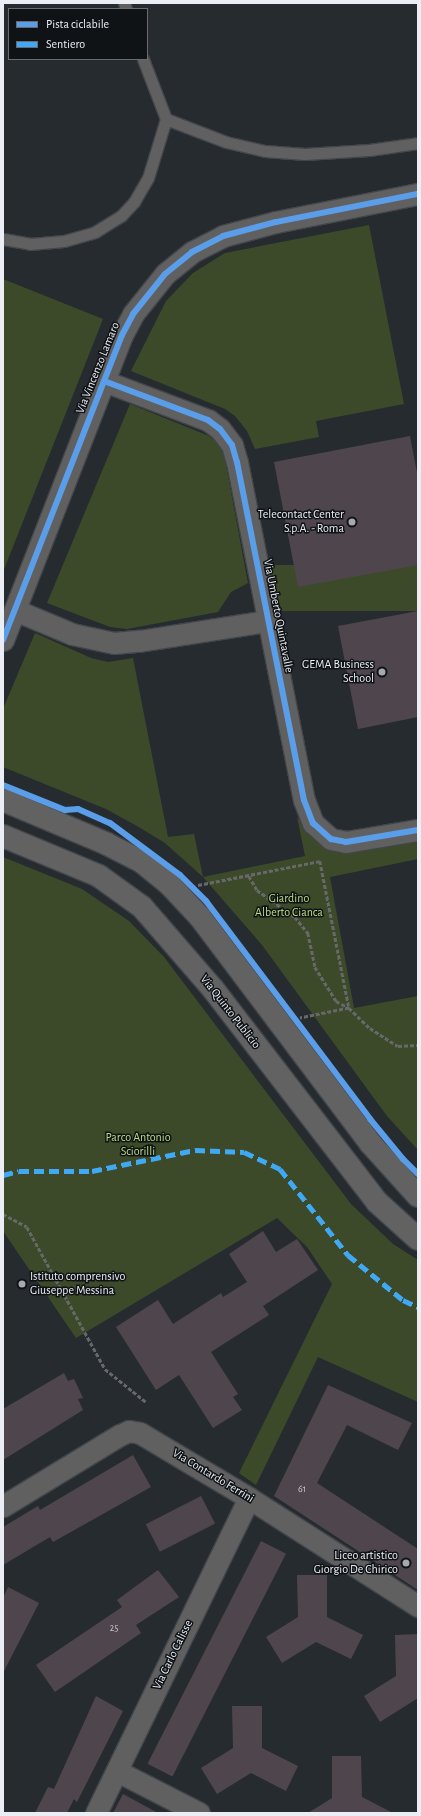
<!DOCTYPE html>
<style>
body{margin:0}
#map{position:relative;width:421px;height:1816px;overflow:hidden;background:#262b30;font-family:"Alegreya Sans",sans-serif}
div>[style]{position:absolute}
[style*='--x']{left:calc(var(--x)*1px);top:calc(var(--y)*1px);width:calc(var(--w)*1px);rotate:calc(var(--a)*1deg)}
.green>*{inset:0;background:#3d4a29;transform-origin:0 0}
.building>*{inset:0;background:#4f464d;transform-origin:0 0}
.path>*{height:2.5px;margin-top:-1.25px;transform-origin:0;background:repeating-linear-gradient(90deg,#676869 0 4px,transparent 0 6px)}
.roads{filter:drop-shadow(1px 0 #42464b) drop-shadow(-1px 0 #42464b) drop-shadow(0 1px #42464b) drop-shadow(0 -1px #42464b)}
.lane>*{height:11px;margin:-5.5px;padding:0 5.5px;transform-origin:5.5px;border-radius:5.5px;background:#606061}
.street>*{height:21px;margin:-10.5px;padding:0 10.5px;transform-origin:10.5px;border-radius:10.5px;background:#606061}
.secondary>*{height:22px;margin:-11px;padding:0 11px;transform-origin:11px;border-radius:11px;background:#626263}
.quiet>*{height:5px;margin-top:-2.5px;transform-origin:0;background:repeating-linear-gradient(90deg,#3fa9f5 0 10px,transparent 0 15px)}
.cycleway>*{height:6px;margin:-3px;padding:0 3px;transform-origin:3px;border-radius:3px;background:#5a9eea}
.dots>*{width:11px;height:11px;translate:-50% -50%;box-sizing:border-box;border:2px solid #101316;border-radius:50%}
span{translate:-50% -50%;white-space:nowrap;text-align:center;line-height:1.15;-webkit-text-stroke:3px #101316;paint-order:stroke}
.number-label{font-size:10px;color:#c4c5cb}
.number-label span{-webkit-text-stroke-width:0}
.street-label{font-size:12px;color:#ebeff5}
.poi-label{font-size:12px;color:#ebeff5}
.right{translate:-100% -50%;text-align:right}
.left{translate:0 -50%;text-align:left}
.park-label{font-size:12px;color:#bddd85}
.frame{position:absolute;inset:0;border:4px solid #ebeff5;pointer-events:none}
.legend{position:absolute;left:8px;top:8px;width:140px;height:52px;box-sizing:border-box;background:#101316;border:1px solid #686b6f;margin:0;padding:5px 7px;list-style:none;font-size:12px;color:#ebeff5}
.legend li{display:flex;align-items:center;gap:8px;height:20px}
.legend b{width:20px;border:1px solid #686b6f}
</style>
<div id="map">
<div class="green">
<div style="clip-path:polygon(369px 225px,404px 404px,316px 421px,319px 437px,255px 449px,247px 431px,235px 416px,225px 409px,131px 371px,166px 301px,193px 273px,225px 253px)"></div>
<div style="clip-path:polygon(3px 279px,103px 319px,3px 572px)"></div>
<div style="clip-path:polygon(130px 404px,209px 436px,217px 442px,224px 454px,248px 583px,231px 592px,218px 612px,127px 629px,110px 627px,47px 603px)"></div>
<div style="left:418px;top:565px;width:46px;height:147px;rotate:90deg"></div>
<div style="clip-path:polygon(35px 633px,91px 658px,108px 662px,133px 658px,168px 837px,194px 834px,203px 877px,305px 856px,297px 817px,313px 837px,418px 839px,418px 859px,330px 877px,354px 1008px,418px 996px,418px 1150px,387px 1116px,262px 945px,203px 877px,165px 843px,137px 826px,106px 809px,3px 767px,3px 709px)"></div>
<div style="clip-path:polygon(3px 857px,82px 889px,129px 921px,164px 957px,351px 1204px,393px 1244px,418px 1260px,418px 1402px,318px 1357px,256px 1485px,239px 1473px,332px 1284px,307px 1247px,277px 1218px,76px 1338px,3px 1231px)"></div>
</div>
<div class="building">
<div style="clip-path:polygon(410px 436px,418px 478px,418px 565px,298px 587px,274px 462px)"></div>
<div style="clip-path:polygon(418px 611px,418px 717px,358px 729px,338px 626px)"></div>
<div style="clip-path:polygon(263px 1231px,276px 1252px,297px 1239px,318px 1270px,263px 1306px,269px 1315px,211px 1352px,238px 1394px,233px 1397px,242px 1410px,213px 1428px,179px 1375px,156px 1390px,116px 1327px,158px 1300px,173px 1324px,221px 1293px,223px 1297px,247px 1282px,229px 1254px)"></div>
<div style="clip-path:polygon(64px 1373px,68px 1381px,74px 1379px,83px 1398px,78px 1399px,83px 1410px,3px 1460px,3px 1409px)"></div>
<div style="clip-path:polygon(328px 1385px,412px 1423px,398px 1450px,347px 1425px,317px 1483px,418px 1549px,418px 1590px,274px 1496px)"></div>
<div style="clip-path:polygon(133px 1455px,151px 1487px,53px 1542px,50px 1537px,3px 1565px,3px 1527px,38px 1506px,40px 1510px)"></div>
<div style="left:201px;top:1496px;width:31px;height:62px;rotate:63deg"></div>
<div style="left:261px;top:1541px;width:28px;height:250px;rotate:27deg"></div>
<div style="clip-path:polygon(158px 1570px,179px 1597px,136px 1625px,141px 1633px,55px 1692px,36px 1665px,122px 1607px,117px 1600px)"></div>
<div style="clip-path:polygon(297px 1575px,327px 1575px,327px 1617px,363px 1635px,351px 1659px,316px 1642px,282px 1663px,266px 1637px,298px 1617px)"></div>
<div style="clip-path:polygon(8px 1587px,39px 1603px,3px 1673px,3px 1598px)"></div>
<div style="clip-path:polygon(418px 1634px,418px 1698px,380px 1722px,364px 1696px,396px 1676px,395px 1635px)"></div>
<div style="clip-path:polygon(96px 1696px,123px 1711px,77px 1802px,74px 1799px,67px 1813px,35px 1813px,48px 1787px,54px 1789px)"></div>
<div style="clip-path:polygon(232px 1706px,262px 1706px,262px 1748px,298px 1766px,286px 1791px,251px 1773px,217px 1794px,201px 1768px,233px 1748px)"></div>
<div style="clip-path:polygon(332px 1756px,361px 1756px,362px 1797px,393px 1813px,308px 1813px,332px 1798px)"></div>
<div style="clip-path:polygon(123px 1794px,158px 1813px,113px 1813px)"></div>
</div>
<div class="path">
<div style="--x:249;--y:876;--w:16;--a:60"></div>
<div style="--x:257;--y:890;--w:47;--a:35.4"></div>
<div style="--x:295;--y:917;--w:21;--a:51"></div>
<div style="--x:308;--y:933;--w:35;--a:78"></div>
<div style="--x:315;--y:967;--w:40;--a:58"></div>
<div style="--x:336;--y:1001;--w:15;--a:28"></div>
<div style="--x:349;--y:1008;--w:29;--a:44"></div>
<div style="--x:370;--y:1028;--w:33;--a:33"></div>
<div style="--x:398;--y:1046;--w:20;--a:-3"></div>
<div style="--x:198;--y:885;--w:124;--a:-11.1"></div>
<div style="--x:320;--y:861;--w:150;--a:78.8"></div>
<div style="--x:349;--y:1008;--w:50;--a:168.5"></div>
<div style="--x:3;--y:1214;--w:27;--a:28"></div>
<div style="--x:27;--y:1227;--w:162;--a:61.2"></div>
<div style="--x:105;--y:1369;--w:53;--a:38.8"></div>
</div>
<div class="roads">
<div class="lane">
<div style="--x:124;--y:3;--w:6;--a:72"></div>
<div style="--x:143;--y:59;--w:64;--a:69"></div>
<div style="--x:166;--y:119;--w:64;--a:21"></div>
<div style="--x:226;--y:142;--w:40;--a:13"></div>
<div style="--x:265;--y:151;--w:40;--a:4.3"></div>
<div style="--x:305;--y:154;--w:64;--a:-3.6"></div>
<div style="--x:369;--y:150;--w:49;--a:-8.1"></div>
<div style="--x:3;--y:239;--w:27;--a:10"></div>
<div style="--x:30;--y:244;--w:34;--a:-5"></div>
<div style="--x:64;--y:241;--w:32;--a:-16"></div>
<div style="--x:95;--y:232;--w:31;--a:-32"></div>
<div style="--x:121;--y:216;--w:19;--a:-47"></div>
<div style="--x:134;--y:202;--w:28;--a:-60"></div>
<div style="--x:148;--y:178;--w:62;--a:-73"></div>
</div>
<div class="street">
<div style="--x:104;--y:381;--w:111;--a:20.6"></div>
<div style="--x:208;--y:420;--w:15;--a:37"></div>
<div style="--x:220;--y:429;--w:20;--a:53"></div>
<div style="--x:232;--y:445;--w:18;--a:74"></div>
<div style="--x:237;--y:462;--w:345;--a:78.8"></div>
<div style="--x:304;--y:800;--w:25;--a:69"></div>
<div style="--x:313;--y:823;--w:24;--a:42"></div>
<div style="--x:331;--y:839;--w:15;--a:11"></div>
<div style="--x:346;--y:842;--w:73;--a:-9.5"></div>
<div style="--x:15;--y:610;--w:62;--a:22.8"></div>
<div style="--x:72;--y:634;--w:43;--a:12.1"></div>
<div style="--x:114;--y:643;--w:25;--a:-5"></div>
<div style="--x:139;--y:641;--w:130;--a:-8.9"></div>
<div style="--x:3;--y:640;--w:327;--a:-68.7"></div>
<div style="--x:122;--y:335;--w:24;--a:-62"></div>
<div style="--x:133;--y:314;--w:51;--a:-51.3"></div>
<div style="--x:165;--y:274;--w:35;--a:-39"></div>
<div style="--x:192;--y:252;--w:35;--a:-27"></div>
<div style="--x:223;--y:236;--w:55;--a:-14.8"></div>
<div style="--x:276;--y:222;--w:145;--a:-11.2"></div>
<div style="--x:3;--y:1506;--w:137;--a:-31.3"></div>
<div style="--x:120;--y:1435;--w:10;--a:-24"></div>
<div style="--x:129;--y:1431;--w:11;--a:10"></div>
<div style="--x:140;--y:1433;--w:127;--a:30.8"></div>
<div style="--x:249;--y:1498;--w:201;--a:32.6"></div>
<div style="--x:117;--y:1771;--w:92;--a:27.1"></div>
<div style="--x:96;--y:1813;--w:350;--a:-64.1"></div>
</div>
<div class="secondary">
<div style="--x:3;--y:800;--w:113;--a:22.9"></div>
<div style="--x:107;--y:844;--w:39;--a:27"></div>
<div style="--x:142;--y:862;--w:36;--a:39"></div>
<div style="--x:170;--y:885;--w:44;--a:46.8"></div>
<div style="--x:200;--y:917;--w:284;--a:53"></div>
<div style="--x:371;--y:1144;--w:70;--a:47.9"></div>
<div style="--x:3;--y:836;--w:104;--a:22.6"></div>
<div style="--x:99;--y:876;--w:53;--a:35.8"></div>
<div style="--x:142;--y:907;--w:108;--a:49.1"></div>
<div style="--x:213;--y:989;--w:269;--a:52.4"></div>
<div style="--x:377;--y:1202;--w:55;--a:42.1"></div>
</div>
</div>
<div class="quiet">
<div style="--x:3;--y:1175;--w:16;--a:-14"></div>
<div style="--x:19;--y:1171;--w:73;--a:0"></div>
<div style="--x:92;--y:1171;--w:105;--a:-11.5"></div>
<div style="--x:195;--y:1150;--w:49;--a:2.3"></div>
<div style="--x:244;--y:1152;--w:40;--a:25"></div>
<div style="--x:280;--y:1169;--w:110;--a:51.7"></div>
<div style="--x:348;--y:1255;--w:71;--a:39.3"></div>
<div style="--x:403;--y:1300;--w:17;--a:25"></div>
</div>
<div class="cycleway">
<div style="--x:104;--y:381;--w:111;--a:20.6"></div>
<div style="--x:208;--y:420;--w:15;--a:37"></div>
<div style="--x:220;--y:429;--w:20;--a:53"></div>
<div style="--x:232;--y:445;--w:18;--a:74"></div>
<div style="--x:237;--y:462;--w:345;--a:78.8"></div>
<div style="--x:304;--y:800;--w:25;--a:69"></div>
<div style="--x:313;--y:823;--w:24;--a:42"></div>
<div style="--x:331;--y:839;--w:15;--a:11"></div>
<div style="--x:346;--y:842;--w:73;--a:-9.5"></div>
<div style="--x:3;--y:640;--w:327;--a:-68.7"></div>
<div style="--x:122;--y:335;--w:24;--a:-62"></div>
<div style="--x:133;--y:314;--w:51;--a:-51.3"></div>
<div style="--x:165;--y:274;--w:35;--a:-39"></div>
<div style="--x:192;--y:252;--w:35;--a:-27"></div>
<div style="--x:223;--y:236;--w:55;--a:-14.8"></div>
<div style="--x:276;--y:222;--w:145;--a:-11.2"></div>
<div style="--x:3;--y:785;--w:67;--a:22"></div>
<div style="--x:65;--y:810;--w:13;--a:-4"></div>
<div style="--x:78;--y:809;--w:35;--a:24"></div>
<div style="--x:110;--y:823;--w:87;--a:36.6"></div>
<div style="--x:180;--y:875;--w:37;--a:45"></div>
<div style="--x:206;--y:901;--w:273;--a:53"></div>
<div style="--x:370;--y:1119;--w:52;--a:50.5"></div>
<div style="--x:403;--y:1159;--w:21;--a:45"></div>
</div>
<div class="dots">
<div style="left:352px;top:522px;background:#a6aab0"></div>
<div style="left:382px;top:672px;background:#a6aab0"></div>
<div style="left:22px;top:1284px;background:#a6aab0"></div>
<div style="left:406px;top:1563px;background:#a6aab0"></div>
</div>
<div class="number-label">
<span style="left:302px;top:1490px">61</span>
<span style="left:114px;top:1629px">25</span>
</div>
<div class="street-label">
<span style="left:98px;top:368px;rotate:-68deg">Via Vincenzo Lamaro</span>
<span style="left:278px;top:616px;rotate:79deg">Via Umberto Quintavalle</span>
<span style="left:230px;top:1012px;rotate:52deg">Via Quinto Publicio</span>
<span style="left:213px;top:1476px;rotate:31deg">Via Contardo Ferrini</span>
<span style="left:173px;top:1655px;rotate:-64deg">Via Carlo Calisse</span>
</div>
<div class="poi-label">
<span class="right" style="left:344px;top:522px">Telecontact Center<br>S.p.A. - Roma</span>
<span class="right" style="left:374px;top:672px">GEMA Business<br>School</span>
<span class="left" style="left:30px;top:1284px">Istituto comprensivo<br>Giuseppe Messina</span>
<span class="right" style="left:398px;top:1563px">Liceo artistico<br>Giorgio De Chirico</span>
</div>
<div class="park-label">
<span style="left:289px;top:906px">Giardino<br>Alberto Cianca</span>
<span style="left:138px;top:1145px">Parco Antonio<br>Sciorilli</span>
</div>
<div class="frame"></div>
<ul class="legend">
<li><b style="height:5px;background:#5a9eea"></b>Pista ciclabile</li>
<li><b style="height:5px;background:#3fa9f5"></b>Sentiero</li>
</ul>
</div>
